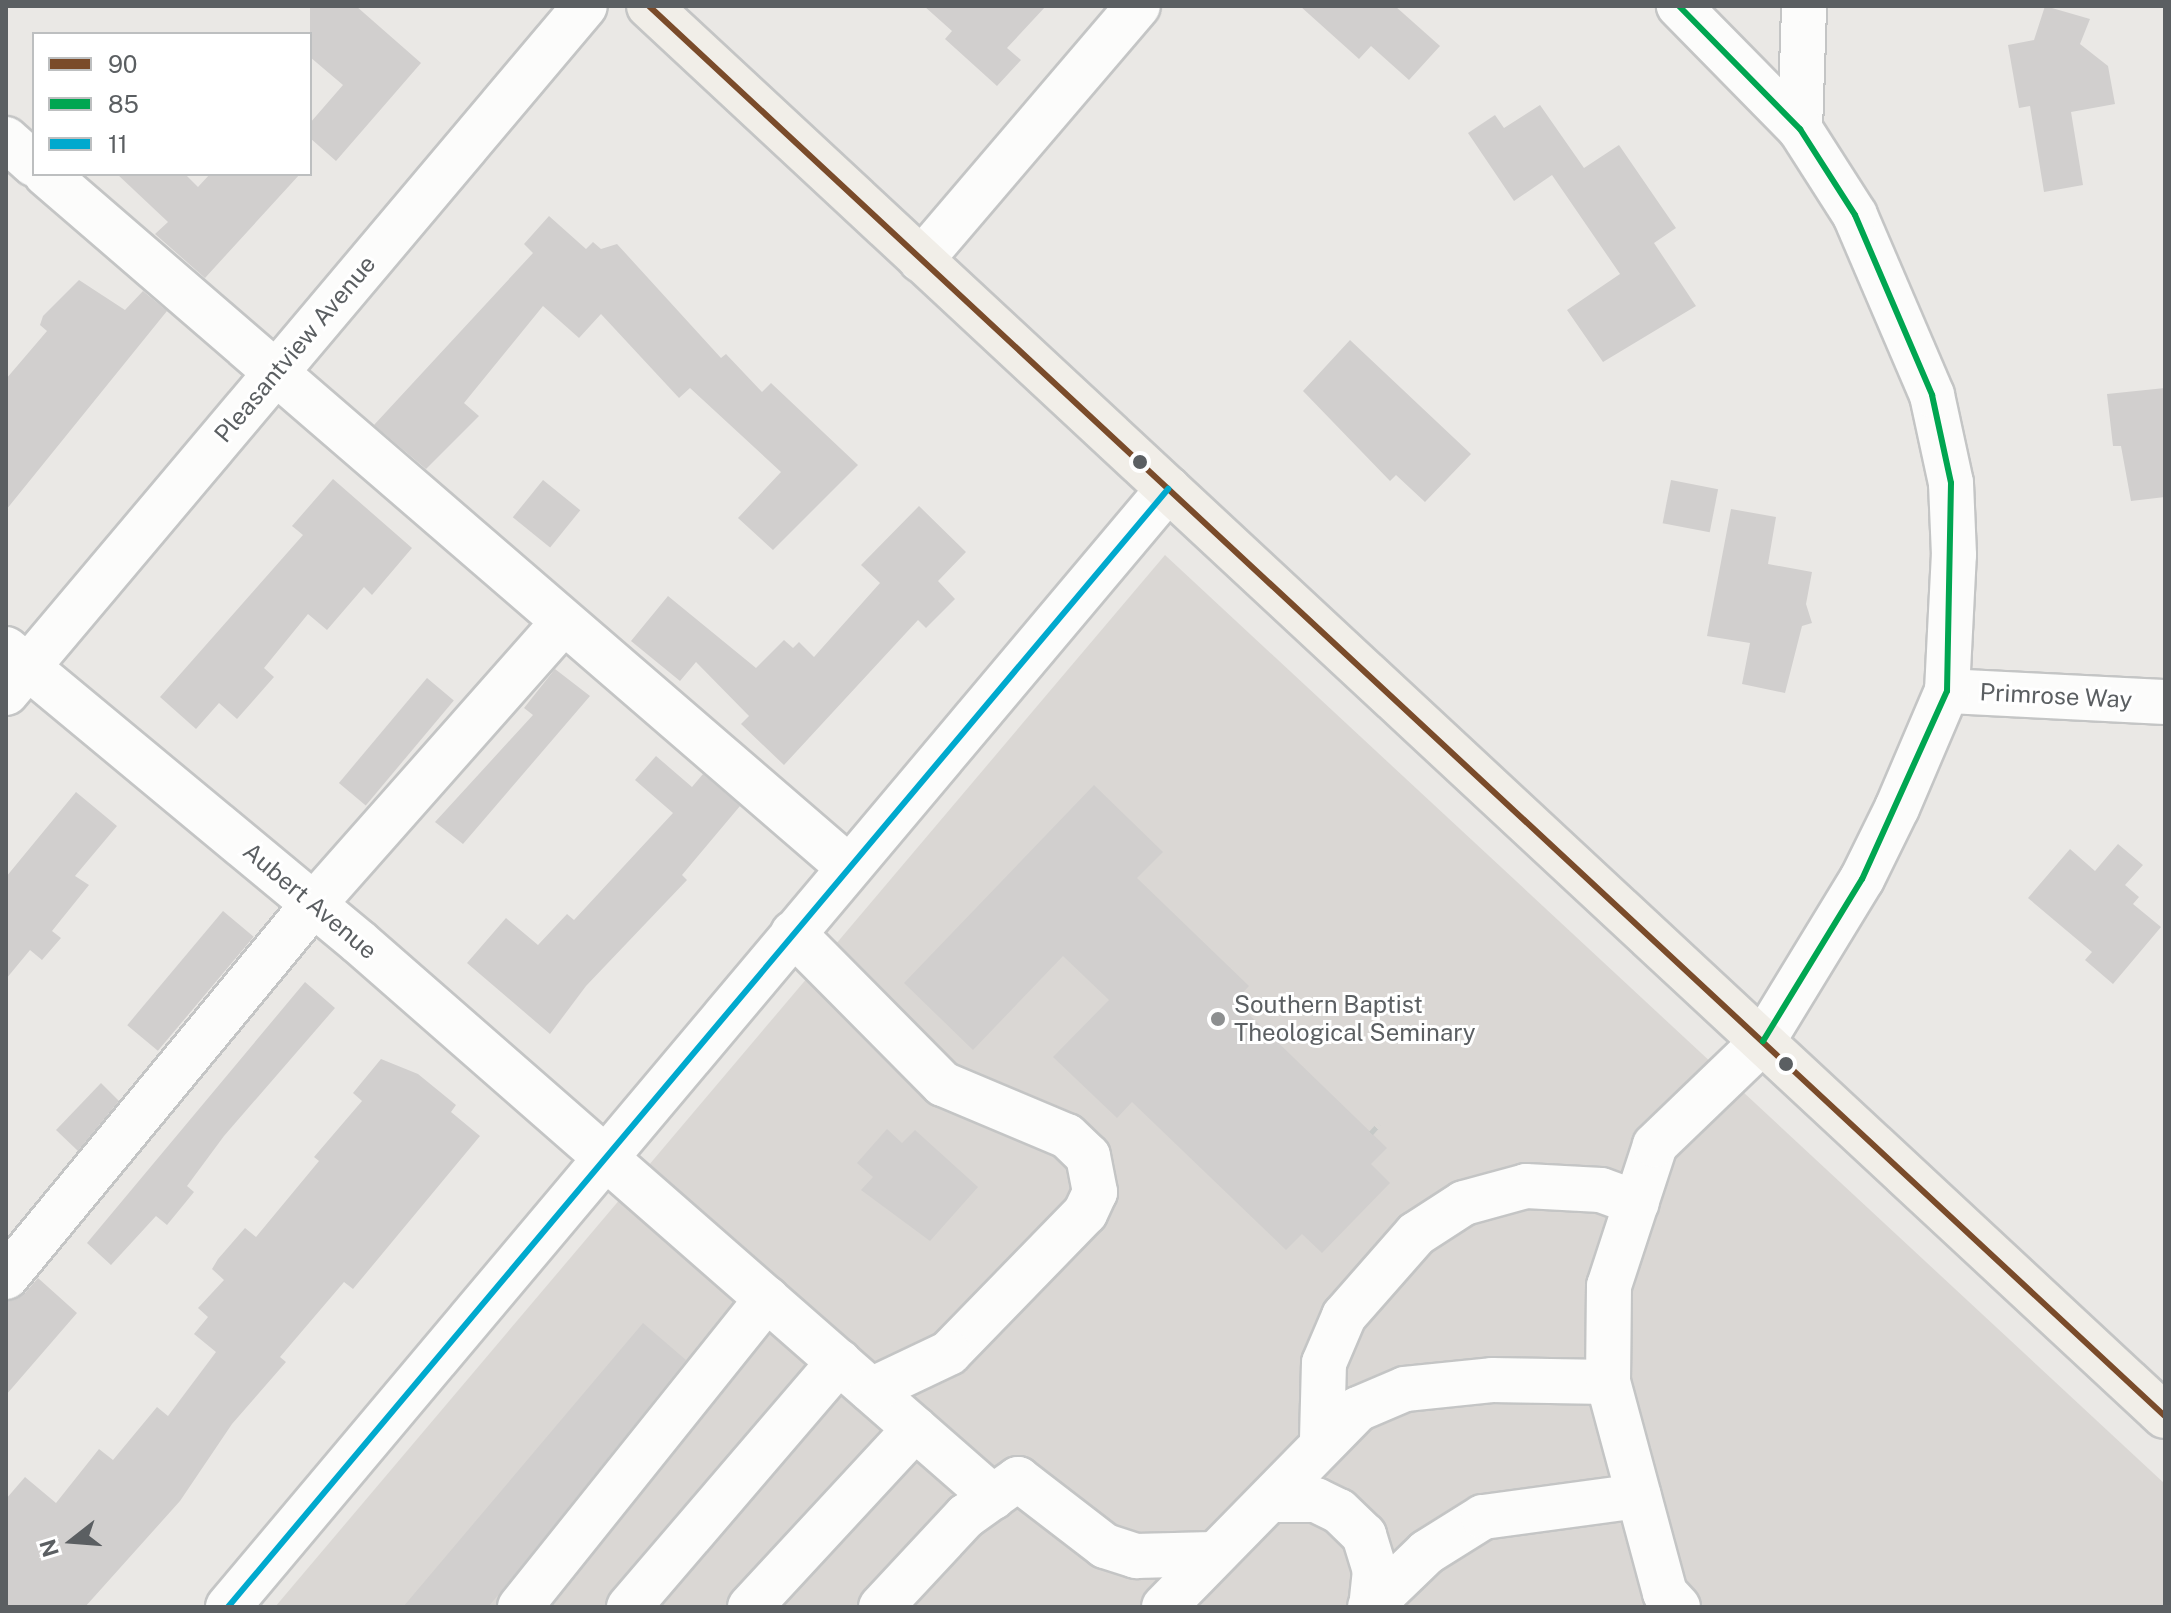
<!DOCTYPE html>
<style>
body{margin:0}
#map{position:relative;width:2171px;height:1613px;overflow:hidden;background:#eae8e5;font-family:"Public Sans",sans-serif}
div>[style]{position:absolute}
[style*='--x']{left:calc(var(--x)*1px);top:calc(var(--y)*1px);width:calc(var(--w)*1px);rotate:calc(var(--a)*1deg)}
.education>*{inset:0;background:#dad7d4}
.building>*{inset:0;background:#d1cfce;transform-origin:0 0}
.path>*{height:5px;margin-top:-2.5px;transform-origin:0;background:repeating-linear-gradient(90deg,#c6c9c7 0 8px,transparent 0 12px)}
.roads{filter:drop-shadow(2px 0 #c4c5c5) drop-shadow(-2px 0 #c4c5c5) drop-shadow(0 2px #c4c5c5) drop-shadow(0 -2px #c4c5c5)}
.minor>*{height:44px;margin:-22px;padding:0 22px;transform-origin:22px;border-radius:22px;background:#fcfcfb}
.major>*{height:44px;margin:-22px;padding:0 22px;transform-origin:22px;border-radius:22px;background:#f1eee8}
.bus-1>*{height:6px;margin:-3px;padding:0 3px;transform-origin:3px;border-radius:3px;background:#7a4b2a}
.bus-2>*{height:6px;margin:-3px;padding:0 3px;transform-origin:3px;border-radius:3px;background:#00a651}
.bus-3>*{height:6px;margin:-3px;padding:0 3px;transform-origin:3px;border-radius:3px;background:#00a9ce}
.dots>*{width:22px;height:22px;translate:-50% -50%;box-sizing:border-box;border:4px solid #fff;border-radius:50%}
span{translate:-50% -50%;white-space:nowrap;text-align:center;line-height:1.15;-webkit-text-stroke:6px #fff;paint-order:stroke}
.street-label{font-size:24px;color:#5b5f62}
.poi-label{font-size:24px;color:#5b5f62}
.left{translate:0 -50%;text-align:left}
.frame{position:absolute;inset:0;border:8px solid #5b5f62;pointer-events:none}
.legend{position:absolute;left:32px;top:32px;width:280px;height:144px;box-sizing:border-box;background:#fff;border:2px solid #bdbfc0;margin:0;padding:10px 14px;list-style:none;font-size:24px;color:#5b5f62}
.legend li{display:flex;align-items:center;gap:16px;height:40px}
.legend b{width:40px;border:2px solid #bdbfc0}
.north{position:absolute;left:32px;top:1501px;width:80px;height:80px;-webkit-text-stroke:6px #fff;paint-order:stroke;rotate:253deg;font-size:22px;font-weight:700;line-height:32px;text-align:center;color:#5b5f62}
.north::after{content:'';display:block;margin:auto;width:28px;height:36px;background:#5b5f62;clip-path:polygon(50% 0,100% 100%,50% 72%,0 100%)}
</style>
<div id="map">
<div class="education">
<div style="clip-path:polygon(1165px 555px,2165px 1484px,2165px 1607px,275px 1607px)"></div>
</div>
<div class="building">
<div style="clip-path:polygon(310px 6px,356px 6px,421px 63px,336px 161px,310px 138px,310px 123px,343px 85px,310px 57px)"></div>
<div style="clip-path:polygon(924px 6px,1046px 6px,1007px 48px,1021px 60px,997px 86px,945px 39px,952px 31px)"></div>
<div style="clip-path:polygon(1300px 6px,1395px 6px,1440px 46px,1409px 80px,1371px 46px,1359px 59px)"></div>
<div style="clip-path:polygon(2045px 6px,2090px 19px,2080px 44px,2108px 66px,2115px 104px,2071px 112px,2083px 185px,2044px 192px,2030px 106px,2019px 108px,2008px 45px,2034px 40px)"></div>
<div style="clip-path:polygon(1540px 105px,1584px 168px,1619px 145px,1676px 228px,1654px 243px,1696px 306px,1603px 362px,1567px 310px,1620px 274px,1552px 175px,1514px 201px,1468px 133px,1495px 115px,1504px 128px)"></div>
<div style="clip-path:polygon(117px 174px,185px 174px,198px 187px,210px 174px,300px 174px,205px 278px,155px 234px,168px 222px)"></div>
<div style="clip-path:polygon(549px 216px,586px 249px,593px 242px,601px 249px,617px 244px,721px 358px,726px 354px,762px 392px,771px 383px,858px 465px,773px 550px,738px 518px,781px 472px,690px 388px,679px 398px,601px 314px,579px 338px,543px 306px,464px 403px,479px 416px,426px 469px,374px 425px,533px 253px,524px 244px)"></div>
<div style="clip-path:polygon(79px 280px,125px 310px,143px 291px,167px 311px,6px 510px,6px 379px,47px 331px,40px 325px,43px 316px)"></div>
<div style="clip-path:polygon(1350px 340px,1471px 454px,1425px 502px,1396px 475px,1390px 481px,1303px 391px)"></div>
<div style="clip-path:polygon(2165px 388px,2165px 497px,2131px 501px,2121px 446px,2113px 446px,2107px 394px)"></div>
<div style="clip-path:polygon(333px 479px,412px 548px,372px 595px,364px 587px,327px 630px,308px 614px,264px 668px,274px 677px,237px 719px,219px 703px,196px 729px,160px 697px,303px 535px,292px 526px)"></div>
<div style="left:543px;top:480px;width:48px;height:48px;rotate:39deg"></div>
<div style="left:1671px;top:480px;width:48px;height:44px;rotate:11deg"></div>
<div style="clip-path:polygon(919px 506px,966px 552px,938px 581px,955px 599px,926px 628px,918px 620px,784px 765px,741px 724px,749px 716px,696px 662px,680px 681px,631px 641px,668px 596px,756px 668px,784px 640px,793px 648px,799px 642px,814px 657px,880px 583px,861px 565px)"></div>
<div style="clip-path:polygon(1731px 509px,1776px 517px,1768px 564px,1812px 572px,1806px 604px,1812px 623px,1802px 626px,1785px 693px,1742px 684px,1750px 643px,1707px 636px)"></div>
<div style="clip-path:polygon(555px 669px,590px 696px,463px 844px,435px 822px,533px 715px,524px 708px)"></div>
<div style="left:427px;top:678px;width:35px;height:137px;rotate:40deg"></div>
<div style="clip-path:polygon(656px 756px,692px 787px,703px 774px,740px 806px,682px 875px,687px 880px,586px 986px,550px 1034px,467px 963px,506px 918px,538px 945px,567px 914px,574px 920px,673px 813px,635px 780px)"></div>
<div style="clip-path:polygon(1094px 785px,1163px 852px,1137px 878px,1249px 986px,1235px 1001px,1387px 1148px,1371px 1164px,1390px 1183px,1322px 1253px,1302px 1234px,1286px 1250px,1132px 1102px,1117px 1118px,1053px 1057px,1109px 1000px,1063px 956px,973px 1050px,904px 983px)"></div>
<div style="clip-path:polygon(76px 792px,117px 826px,75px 876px,89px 885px,52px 931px,61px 938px,42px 960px,30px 950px,6px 979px,6px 877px)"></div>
<div style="clip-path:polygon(2118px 844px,2143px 865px,2125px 885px,2139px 897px,2133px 904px,2161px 927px,2113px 984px,2085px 960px,2092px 952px,2028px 898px,2070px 849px,2095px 871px)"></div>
<div style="left:223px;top:911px;width:40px;height:149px;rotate:40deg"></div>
<div style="clip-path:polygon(305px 982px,335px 1008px,224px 1136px,187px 1186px,194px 1192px,167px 1225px,156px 1216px,111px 1265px,87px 1243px)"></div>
<div style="clip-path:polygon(381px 1059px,418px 1074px,456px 1105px,451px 1112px,480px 1136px,353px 1289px,344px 1282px,280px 1357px,286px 1362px,232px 1424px,180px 1501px,85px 1607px,6px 1607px,6px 1499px,25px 1477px,56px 1503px,99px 1449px,113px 1460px,157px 1407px,168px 1416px,216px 1352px,194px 1334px,208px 1317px,198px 1308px,224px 1280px,212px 1269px,218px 1259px,245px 1228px,256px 1237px,319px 1161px,314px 1157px,362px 1101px,353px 1093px)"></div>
<div style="clip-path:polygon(101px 1083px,119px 1101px,78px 1151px,56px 1130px)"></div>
<div style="clip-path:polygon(887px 1129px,902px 1143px,915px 1130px,978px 1187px,930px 1241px,861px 1190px,873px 1177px,857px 1163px)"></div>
<div style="clip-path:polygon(38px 1278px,77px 1313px,6px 1395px,6px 1301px,25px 1293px)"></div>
<div style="clip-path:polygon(643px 1323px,686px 1360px,500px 1593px,488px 1607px,403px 1607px)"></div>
</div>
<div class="path">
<div style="--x:1371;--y:1133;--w:12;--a:-48"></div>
</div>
<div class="roads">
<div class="minor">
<div style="--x:1800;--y:129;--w:123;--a:-88.1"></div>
<div style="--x:6;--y:139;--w:38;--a:42"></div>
<div style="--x:46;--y:174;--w:1059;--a:40.82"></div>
<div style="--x:921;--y:260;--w:334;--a:-49.5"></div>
<div style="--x:6;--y:649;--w:459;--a:39.7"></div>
<div style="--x:359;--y:942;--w:843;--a:41.2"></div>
<div style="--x:1947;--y:691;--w:218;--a:2.9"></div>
<div style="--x:6;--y:693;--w:898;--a:-49.88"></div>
<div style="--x:793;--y:933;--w:213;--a:45.2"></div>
<div style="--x:943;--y:1084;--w:134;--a:22.8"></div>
<div style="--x:1067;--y:1136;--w:29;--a:44"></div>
<div style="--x:1088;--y:1156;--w:37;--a:79"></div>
<div style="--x:1095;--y:1192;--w:23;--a:115"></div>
<div style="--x:1085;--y:1213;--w:195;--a:134.2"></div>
<div style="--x:949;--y:1353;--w:86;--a:154.6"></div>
<div style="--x:6;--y:1277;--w:484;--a:-50.5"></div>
<div style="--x:314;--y:904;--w:375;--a:-48.5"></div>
<div style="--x:1322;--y:1439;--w:76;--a:-88.5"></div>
<div style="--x:1324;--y:1363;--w:51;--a:-66.9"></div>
<div style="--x:1344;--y:1316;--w:109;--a:-48.7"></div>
<div style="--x:1416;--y:1234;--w:57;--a:-32.9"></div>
<div style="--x:1464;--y:1203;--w:64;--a:-15.3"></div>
<div style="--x:1526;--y:1186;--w:75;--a:3.1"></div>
<div style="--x:1601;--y:1190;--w:38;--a:20"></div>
<div style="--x:1272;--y:1500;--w:44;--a:0"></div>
<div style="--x:1316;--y:1500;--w:25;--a:26"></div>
<div style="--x:1339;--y:1511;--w:35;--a:44"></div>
<div style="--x:1364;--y:1535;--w:37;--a:73"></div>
<div style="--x:1375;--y:1570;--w:36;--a:96"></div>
<div style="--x:228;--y:1607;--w:1461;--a:-49.94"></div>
<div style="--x:520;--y:1607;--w:395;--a:-51.3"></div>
<div style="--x:629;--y:1607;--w:323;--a:-49.4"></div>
<div style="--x:750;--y:1607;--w:243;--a:-47.2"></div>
<div style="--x:881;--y:1607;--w:125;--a:-47"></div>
<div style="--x:966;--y:1516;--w:64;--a:-35.4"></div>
<div style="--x:1018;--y:1479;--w:110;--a:37.6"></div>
<div style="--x:1105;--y:1546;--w:33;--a:18"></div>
<div style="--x:1136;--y:1556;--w:77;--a:-1.5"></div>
<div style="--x:1164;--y:1607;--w:277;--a:-45.6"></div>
<div style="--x:1358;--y:1409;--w:51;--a:-23.1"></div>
<div style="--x:1405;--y:1389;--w:87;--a:-5.9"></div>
<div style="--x:1492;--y:1380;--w:116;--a:1"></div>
<div style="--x:1370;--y:1607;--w:79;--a:-44"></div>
<div style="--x:1427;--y:1552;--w:66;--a:-32"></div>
<div style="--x:1483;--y:1517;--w:157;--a:-7.7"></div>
<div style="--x:1678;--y:1607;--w:19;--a:-133"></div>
<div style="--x:1665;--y:1593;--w:219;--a:-105.1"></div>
<div style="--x:1608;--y:1382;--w:96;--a:-89.4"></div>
<div style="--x:1609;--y:1286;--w:148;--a:-71.9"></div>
<div style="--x:1655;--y:1145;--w:150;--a:-43.9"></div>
<div style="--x:1763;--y:1041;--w:190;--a:-58.6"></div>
<div style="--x:1862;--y:879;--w:79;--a:-63.8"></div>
<div style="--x:1897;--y:808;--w:127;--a:-66.9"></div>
<div style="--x:1947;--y:691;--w:136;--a:-87.1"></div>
<div style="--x:1954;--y:555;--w:72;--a:-92.4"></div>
<div style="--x:1951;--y:483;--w:90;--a:-102.2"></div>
<div style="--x:1932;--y:395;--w:196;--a:-113.2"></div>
<div style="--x:1855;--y:215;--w:102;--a:-122.6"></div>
<div style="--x:1800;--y:129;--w:173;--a:-134.5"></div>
</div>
<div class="major">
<div style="--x:649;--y:6;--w:2070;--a:42.93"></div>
</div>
</div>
<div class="bus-1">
<div style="--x:649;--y:6;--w:2070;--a:42.93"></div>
</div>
<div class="bus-2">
<div style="--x:1679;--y:6;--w:173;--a:45.5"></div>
<div style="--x:1800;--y:129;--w:102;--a:57.4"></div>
<div style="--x:1855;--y:215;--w:196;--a:66.8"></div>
<div style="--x:1932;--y:395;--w:90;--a:77.8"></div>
<div style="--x:1951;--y:483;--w:208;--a:91.1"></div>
<div style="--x:1947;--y:691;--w:206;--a:114.3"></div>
<div style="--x:1862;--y:879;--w:190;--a:121.4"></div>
</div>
<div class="bus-3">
<div style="--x:228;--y:1607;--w:1461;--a:-49.94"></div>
</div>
<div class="dots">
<div style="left:1140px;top:462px;background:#5b5f62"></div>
<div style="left:1218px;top:1019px;background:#8d8f90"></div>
<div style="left:1786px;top:1064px;background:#5b5f62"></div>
</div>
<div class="street-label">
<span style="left:295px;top:349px;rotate:-50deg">Pleasantview Avenue</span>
<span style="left:2056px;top:696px;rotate:3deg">Primrose Way</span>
<span style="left:310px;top:901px;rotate:40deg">Aubert Avenue</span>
</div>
<div class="poi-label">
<span class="left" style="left:1234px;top:1019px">Southern Baptist<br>Theological Seminary</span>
</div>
<div class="frame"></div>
<ul class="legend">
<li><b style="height:10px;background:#7a4b2a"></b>90</li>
<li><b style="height:10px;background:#00a651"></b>85</li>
<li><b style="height:10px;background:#00a9ce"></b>11</li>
</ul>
<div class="north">N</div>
</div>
